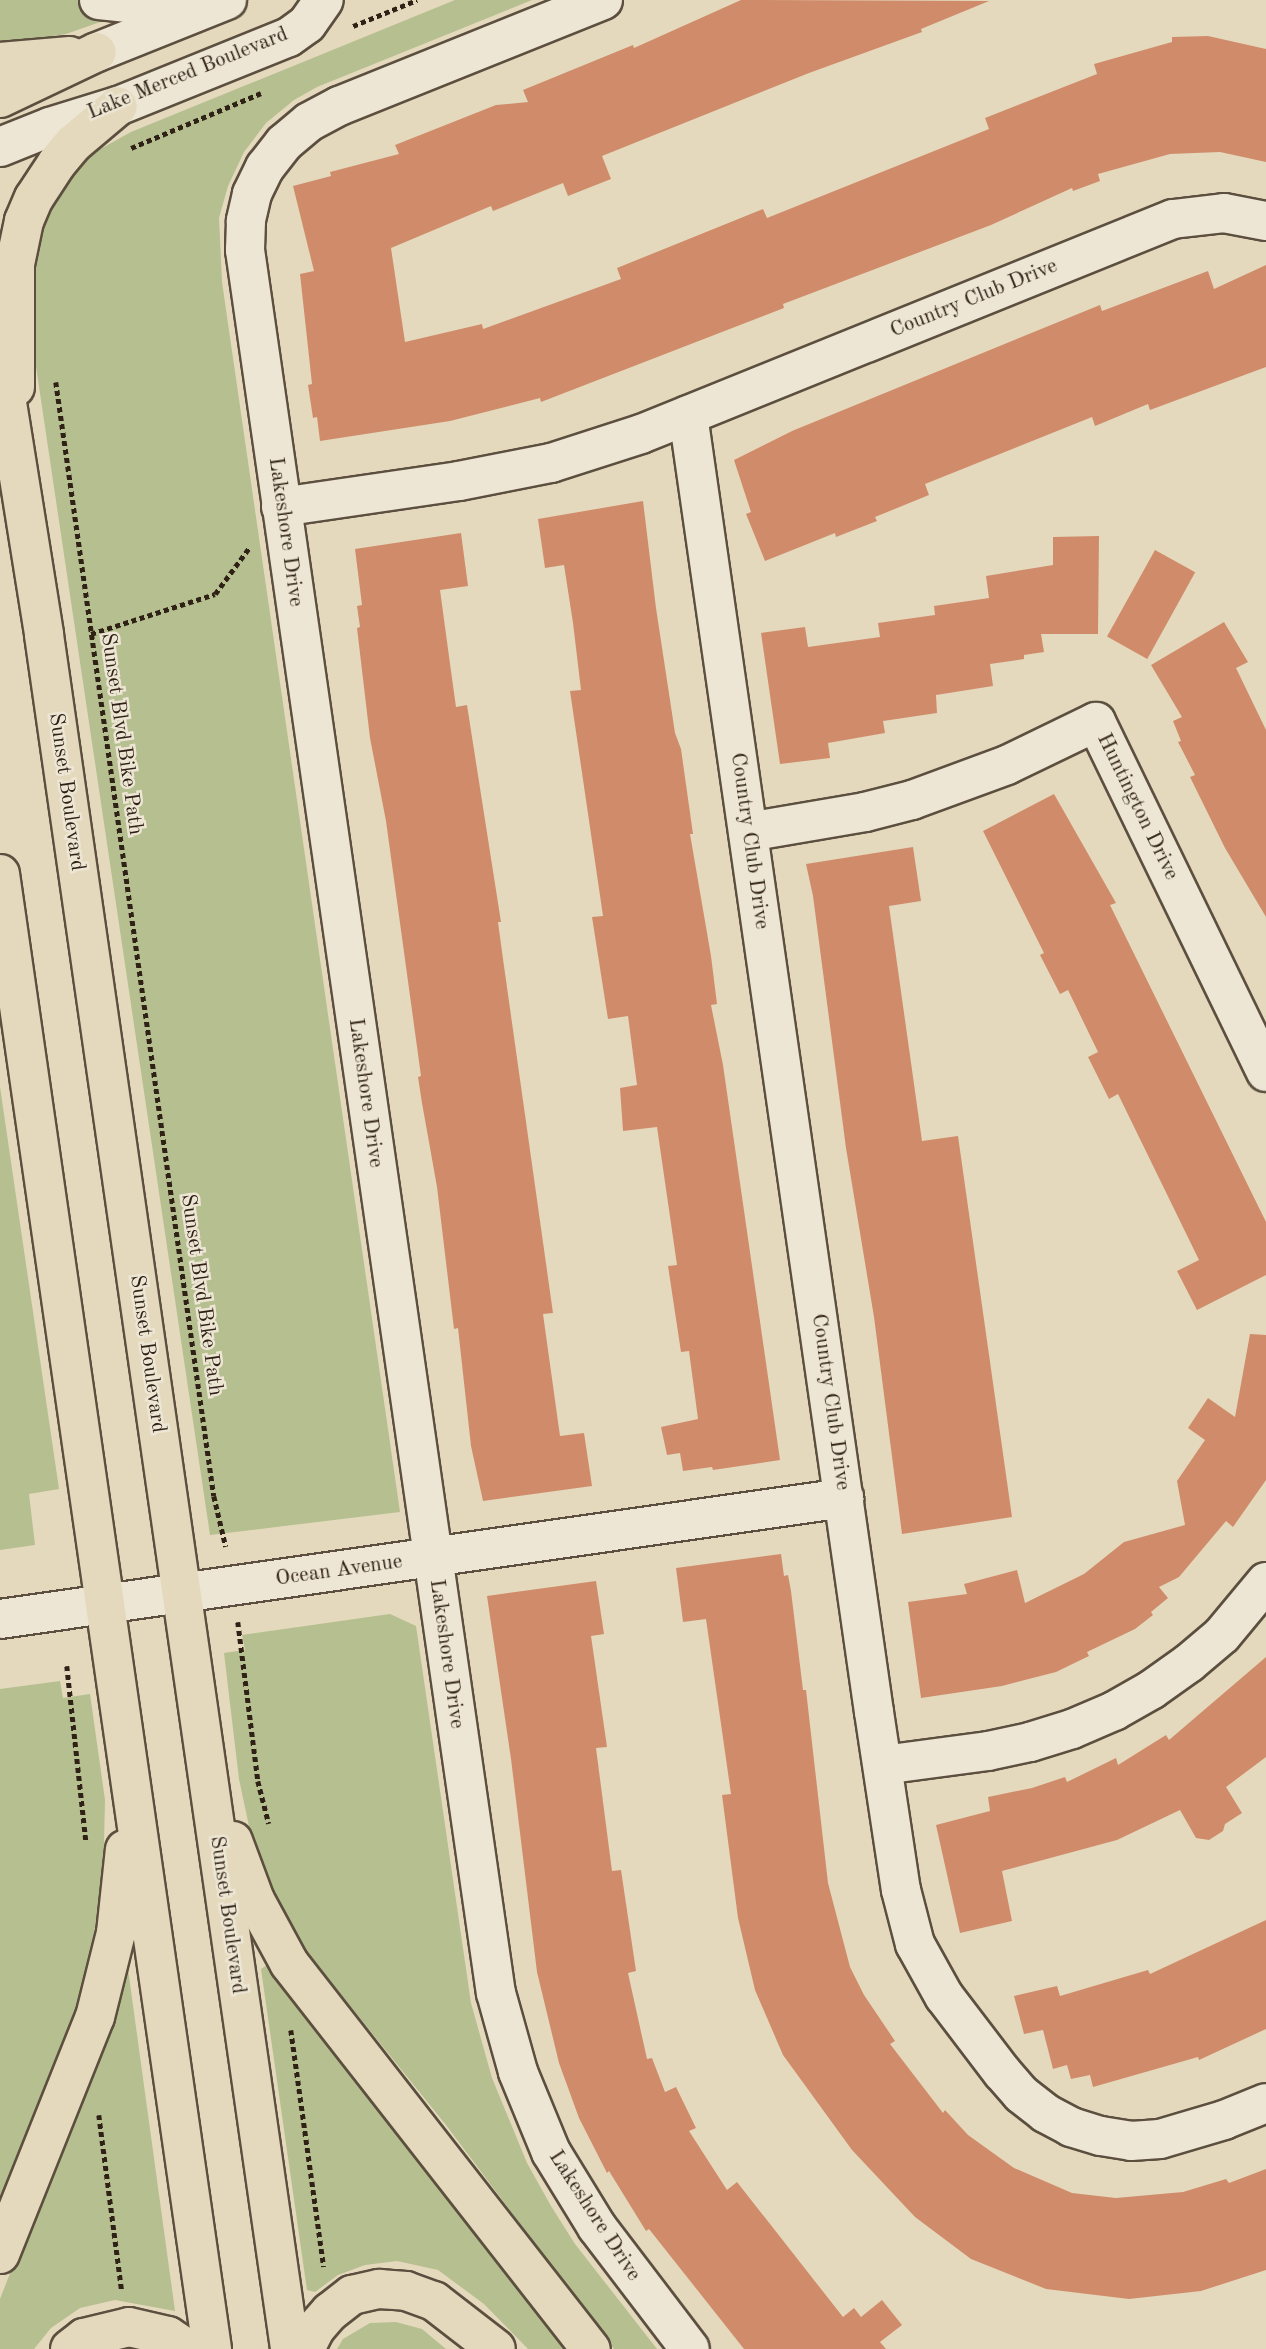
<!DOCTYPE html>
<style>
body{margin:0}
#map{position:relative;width:1266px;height:2349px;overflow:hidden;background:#e4d9bd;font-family:"Old Standard TT",serif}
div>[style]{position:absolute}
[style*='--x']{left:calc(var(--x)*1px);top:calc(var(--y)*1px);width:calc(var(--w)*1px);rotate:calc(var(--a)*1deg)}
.green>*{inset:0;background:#b6bf8f}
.building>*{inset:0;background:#d08c6a;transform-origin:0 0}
.path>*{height:4.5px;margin-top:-2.25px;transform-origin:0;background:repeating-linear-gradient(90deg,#2f2115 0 5px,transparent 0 8.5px)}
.roads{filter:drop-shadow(2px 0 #5c4f3f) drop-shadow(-2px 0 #5c4f3f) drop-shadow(0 2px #5c4f3f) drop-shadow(0 -2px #5c4f3f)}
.minor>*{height:38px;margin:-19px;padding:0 19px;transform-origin:19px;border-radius:19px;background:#ede6d4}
.major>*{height:38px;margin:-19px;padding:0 19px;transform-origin:19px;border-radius:19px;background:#e4d9bd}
span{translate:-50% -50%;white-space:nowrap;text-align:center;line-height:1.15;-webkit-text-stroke:5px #ede6d4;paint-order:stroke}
.street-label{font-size:21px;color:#2f2115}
</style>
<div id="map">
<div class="green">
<div style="clip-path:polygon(0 0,163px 0,66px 34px,0 44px)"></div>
<div style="clip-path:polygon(455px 0,532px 0,317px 87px,294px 100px,266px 123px,244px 152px,228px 186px,219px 218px,222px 282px,400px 1512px,210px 1535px,27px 306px,33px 241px,52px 196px,84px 158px,131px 132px)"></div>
<div style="clip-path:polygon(0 1087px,59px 1489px,29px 1494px,35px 1545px,0 1550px)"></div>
<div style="clip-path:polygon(390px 1614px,416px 1626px,471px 2003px,492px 2078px,527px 2163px,551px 2206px,575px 2244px,657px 2349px,614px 2349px,446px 2125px,308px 1954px,272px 1891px,250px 1831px,239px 1779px,224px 1653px,245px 1650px,242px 1635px)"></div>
<div style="clip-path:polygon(60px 1681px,63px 1698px,90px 1694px,105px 1800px,103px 1886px,84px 1983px,58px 2059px,0 2204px,0 1689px)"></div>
<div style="clip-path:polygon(267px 1965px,573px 2349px,528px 2349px,484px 2304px,438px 2270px,397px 2261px,365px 2265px,338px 2275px,315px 2292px,307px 2290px,261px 1969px)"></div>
<div style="clip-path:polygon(128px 1969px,175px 2311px,115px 2300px,80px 2308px,51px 2328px,34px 2349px,0 2349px,0 2299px)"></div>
<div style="clip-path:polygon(396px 2322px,422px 2329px,446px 2349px,337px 2349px,343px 2339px,370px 2323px)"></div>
</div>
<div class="building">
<div style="clip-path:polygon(741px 0,989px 1px,921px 29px,922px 32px,809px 73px,602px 156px,611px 179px,568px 196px,563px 183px,493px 211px,491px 206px,391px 248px,405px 342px,482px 324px,483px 329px,621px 279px,617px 268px,763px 209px,767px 218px,989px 129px,985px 118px,1097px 74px,1094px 64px,1172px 42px,1172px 37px,1208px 36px,1266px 49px,1266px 162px,1220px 152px,1170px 154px,1098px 174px,1100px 181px,1073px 191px,1072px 188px,991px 225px,783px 304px,784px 308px,541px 402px,540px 398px,450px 421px,320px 441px,317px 417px,313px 418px,308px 385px,312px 384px,300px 274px,314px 271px,293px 186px,331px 176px,330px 172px,399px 154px,395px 145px,496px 105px,528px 102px,523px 90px,633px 45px,634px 48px)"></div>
<div style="clip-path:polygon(1266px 265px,1266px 367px,1150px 410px,1148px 404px,1095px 426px,1092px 417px,925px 484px,929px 495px,875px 517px,877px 521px,836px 537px,835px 533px,765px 561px,746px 514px,751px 512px,734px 460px,792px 431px,1100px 305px,1102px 311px,1208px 271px,1214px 289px)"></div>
<div style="clip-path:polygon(643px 501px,656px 608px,675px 733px,681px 749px,693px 834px,690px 834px,711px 956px,717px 1004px,711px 1005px,723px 1065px,780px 1460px,713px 1470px,712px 1467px,683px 1471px,680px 1453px,667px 1455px,661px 1427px,698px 1419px,689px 1351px,681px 1352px,668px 1266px,677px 1265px,657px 1127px,623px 1131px,620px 1088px,637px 1085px,628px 1016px,608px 1019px,592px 917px,603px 916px,570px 691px,581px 690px,573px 623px,564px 565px,545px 568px,538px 519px)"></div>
<div style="clip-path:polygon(461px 533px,468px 586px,440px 590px,451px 671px,456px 707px,467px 705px,501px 922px,498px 922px,503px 959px,553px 1313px,543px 1314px,560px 1436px,584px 1433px,592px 1486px,483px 1501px,471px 1446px,458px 1328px,454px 1329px,437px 1187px,422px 1103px,418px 1077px,421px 1076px,386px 821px,370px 738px,357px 628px,360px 627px,357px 606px,362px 605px,355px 549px)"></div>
<div style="clip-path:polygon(1099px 536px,1098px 634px,1041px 634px,1044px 652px,1024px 655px,1024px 659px,990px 664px,993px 686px,936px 695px,937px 713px,883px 721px,885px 733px,828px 743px,830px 758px,780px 764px,761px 633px,805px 627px,808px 647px,880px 637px,878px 623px,935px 615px,934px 606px,989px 598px,986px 576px,1053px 565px,1053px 537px)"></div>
<div style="left:1155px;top:550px;width:46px;height:99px;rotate:29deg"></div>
<div style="clip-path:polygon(1224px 622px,1248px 662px,1236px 668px,1266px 730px,1266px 917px,1225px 848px,1190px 777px,1195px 775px,1178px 742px,1181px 741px,1173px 721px,1182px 717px,1151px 665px)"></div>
<div style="clip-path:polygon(1054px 794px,1116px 903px,1110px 905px,1266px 1222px,1266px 1275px,1197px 1310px,1177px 1271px,1199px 1260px,1118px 1094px,1109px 1099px,1088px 1057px,1098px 1052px,1068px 990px,1060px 994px,1040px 955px,1044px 953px,983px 831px)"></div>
<div style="clip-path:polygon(913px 847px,921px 901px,889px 906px,922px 1141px,958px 1136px,1012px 1517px,902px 1534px,874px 1317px,846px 1148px,813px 896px,806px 864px)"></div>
<div style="clip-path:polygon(1250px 1334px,1266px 1335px,1266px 1480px,1233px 1527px,1226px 1521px,1179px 1577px,1159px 1587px,1168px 1598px,1151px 1612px,1153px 1615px,1135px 1629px,1087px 1652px,1089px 1656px,1056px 1672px,1002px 1686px,921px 1698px,908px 1602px,967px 1594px,964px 1584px,1017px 1570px,1025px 1603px,1084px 1574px,1124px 1542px,1185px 1525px,1177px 1481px,1205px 1440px,1188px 1428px,1208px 1398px,1235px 1417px)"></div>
<div style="clip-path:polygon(781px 1554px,784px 1576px,788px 1575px,791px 1591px,803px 1690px,806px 1690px,828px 1883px,850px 1967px,864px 1995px,895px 2041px,890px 2044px,943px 2113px,945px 2110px,968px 2135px,1014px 2168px,1072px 2193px,1116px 2198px,1183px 2192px,1226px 2179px,1229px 2183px,1266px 2169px,1266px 2270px,1201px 2291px,1129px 2299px,1046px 2289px,971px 2259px,915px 2217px,852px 2150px,783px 2055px,755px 1990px,738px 1918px,722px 1795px,731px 1794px,706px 1619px,683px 1622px,676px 1568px)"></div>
<div style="clip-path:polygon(596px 1581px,604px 1634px,591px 1636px,607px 1747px,596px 1748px,612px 1871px,621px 1870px,636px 1971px,628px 1973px,647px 2059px,652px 2058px,665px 2092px,676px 2087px,696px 2128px,689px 2131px,727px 2190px,737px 2182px,843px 2317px,854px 2308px,861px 2317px,882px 2300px,902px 2325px,880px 2342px,886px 2349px,744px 2349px,649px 2229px,646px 2231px,609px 2171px,607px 2173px,579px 2118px,559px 2063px,537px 1972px,511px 1759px,487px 1596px)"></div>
<div style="clip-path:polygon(1266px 1657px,1266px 1757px,1226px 1787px,1242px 1813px,1225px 1824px,1223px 1831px,1209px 1840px,1196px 1838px,1180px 1810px,1117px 1840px,1002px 1871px,1012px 1921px,960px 1933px,936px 1825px,990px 1811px,988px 1797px,1032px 1788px,1065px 1777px,1067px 1782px,1116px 1758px,1118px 1765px,1166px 1735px,1169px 1740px)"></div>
<div style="clip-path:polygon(1266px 1920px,1266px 2029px,1199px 2060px,1198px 2057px,1093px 2087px,1090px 2075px,1071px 2079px,1067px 2065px,1053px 2069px,1043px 2030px,1024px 2034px,1014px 1996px,1057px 1986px,1060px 1996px,1148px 1970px,1150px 1974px)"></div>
</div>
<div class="path">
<div style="--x:353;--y:26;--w:69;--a:-22.1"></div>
<div style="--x:131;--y:148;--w:141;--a:-22.9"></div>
<div style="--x:56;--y:382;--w:1125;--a:81.93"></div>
<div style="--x:214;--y:1496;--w:52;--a:76.8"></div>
<div style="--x:91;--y:634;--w:130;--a:-17.9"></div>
<div style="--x:215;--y:594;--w:57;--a:-53.5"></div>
<div style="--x:238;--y:1622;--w:160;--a:82.8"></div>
<div style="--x:258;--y:1781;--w:44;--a:75.7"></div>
<div style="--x:67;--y:1666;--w:175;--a:83.8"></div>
<div style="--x:291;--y:2030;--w:239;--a:82.1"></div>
<div style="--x:99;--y:2115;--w:177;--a:82.6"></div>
</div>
<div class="roads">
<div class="minor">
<div style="--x:99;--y:0;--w:67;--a:6"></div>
<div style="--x:166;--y:7;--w:27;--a:-4"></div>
<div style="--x:603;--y:0;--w:284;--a:158.1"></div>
<div style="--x:339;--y:106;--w:34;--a:152"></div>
<div style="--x:309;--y:122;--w:33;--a:140"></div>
<div style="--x:284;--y:143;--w:31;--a:128"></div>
<div style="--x:265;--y:167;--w:30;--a:116"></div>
<div style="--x:252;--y:194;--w:28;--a:103"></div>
<div style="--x:246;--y:221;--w:29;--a:92"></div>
<div style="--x:245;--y:250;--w:1761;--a:81.81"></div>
<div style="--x:496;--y:1993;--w:82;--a:74.4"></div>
<div style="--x:518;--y:2072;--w:87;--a:67.6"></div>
<div style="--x:551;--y:2152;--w:88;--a:58.5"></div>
<div style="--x:597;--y:2227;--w:153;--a:52.7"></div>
<div style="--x:97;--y:52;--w:140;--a:-21.8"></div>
<div style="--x:0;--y:147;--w:54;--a:-21.8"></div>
<div style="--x:50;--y:127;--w:71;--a:-17.2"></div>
<div style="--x:118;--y:106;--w:184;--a:-22"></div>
<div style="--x:289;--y:37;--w:22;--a:-36"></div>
<div style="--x:307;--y:24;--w:29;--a:-55"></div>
<div style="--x:688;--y:415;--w:1310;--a:81.84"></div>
<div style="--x:874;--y:1712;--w:180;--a:81.4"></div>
<div style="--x:901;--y:1890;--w:56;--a:75.5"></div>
<div style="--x:915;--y:1944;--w:60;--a:60.9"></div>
<div style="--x:944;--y:1996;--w:96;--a:52.7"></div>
<div style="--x:1002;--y:2072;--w:29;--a:49"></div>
<div style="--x:1021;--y:2094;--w:31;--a:38"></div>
<div style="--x:1045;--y:2113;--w:30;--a:28"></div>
<div style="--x:1071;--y:2127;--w:31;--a:17"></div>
<div style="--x:1101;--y:2136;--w:30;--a:9"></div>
<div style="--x:1131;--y:2141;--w:29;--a:-4"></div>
<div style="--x:1160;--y:2139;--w:67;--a:-16.5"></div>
<div style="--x:1224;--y:2120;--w:45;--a:-22"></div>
<div style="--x:281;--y:507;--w:180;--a:-8.3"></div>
<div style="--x:459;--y:481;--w:94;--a:-11.1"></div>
<div style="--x:551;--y:463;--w:95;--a:-17.9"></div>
<div style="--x:641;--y:434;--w:574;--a:-22.01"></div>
<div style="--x:1173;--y:219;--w:51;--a:-6.7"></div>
<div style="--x:1224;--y:213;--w:43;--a:10.8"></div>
<div style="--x:748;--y:832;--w:119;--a:-9.7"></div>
<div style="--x:865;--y:812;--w:49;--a:-14.3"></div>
<div style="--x:912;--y:800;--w:101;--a:-20.2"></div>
<div style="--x:1007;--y:765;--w:99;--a:-25.8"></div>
<div style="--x:1096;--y:722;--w:389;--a:64.1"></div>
<div style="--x:0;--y:1619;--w:853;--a:-8.16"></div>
<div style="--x:883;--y:1765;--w:106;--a:-7.6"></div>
<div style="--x:988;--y:1751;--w:43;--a:-12.1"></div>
<div style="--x:1030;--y:1742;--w:44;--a:-17.2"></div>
<div style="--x:1072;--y:1729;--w:46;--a:-23.2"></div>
<div style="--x:1114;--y:1711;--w:43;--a:-29.6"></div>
<div style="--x:1151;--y:1690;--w:47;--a:-35.4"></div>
<div style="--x:1189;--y:1663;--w:43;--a:-40.3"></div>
<div style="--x:1222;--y:1635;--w:69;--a:-50.3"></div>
</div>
<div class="major">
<div style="--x:0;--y:62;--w:70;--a:-4.9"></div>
<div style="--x:0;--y:98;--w:107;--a:-25.4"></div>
<div style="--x:0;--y:359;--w:279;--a:80.9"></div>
<div style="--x:44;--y:635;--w:1732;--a:81.83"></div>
<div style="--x:15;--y:387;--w:123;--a:-90"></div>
<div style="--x:15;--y:264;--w:44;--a:-78.2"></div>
<div style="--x:24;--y:221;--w:25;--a:-67"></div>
<div style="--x:34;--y:198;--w:42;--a:-56.7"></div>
<div style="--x:57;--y:163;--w:26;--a:-50"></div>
<div style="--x:74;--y:143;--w:57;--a:-40.1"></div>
<div style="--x:0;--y:874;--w:1490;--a:81.82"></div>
<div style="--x:233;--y:1841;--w:63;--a:69.6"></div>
<div style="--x:255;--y:1900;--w:72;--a:61.6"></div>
<div style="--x:289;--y:1963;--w:490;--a:52"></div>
<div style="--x:0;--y:2254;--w:255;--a:-68.2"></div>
<div style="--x:95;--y:2017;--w:87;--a:-76"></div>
<div style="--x:116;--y:1933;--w:84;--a:-83.9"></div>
<div style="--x:70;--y:2349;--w:18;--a:-38"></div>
<div style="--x:84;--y:2338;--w:46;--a:-13.7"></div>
<div style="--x:129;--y:2327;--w:40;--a:13"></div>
<div style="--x:168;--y:2336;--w:23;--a:34"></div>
<div style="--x:305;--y:2349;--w:22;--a:-63"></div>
<div style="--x:315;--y:2329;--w:23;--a:-49"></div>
<div style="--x:330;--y:2312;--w:28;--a:-38"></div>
<div style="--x:352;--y:2295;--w:28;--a:-13"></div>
<div style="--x:379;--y:2289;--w:27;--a:4"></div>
<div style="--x:406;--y:2291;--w:30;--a:20"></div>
<div style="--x:434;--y:2301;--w:78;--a:37.7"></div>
</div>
</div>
<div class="street-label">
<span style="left:188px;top:74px;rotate:-22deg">Lake Merced Boulevard</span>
<span style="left:974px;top:299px;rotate:-22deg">Country Club Drive</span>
<span style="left:285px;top:532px;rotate:82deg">Lakeshore Drive</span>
<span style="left:121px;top:734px;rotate:82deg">Sunset Blvd Bike Path</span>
<span style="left:66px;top:792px;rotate:82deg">Sunset Boulevard</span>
<span style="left:1137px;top:807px;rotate:64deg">Huntington Drive</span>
<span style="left:749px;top:841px;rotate:82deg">Country Club Drive</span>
<span style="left:365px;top:1093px;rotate:82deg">Lakeshore Drive</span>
<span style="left:201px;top:1295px;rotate:82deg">Sunset Blvd Bike Path</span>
<span style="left:147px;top:1354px;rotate:82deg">Sunset Boulevard</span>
<span style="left:830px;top:1402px;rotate:82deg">Country Club Drive</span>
<span style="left:339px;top:1571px;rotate:-8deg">Ocean Avenue</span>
<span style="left:446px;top:1654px;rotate:82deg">Lakeshore Drive</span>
<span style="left:227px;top:1915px;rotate:82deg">Sunset Boulevard</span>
<span style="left:594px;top:2216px;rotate:57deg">Lakeshore Drive</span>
</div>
</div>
